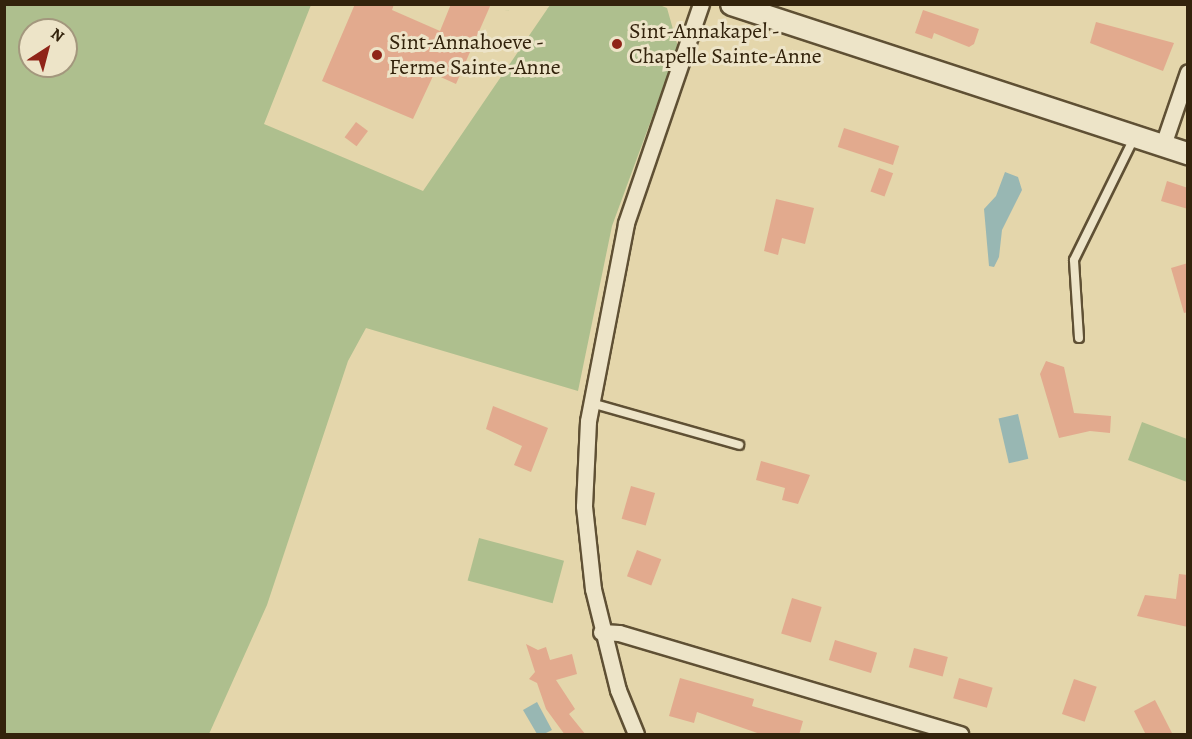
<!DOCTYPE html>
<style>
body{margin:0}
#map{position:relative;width:1192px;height:739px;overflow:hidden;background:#e4d6ab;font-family:Alegreya,serif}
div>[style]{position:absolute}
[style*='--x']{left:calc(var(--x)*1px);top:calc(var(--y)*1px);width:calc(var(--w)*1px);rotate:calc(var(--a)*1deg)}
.green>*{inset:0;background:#aebf8e;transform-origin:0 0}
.water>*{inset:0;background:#98b7b3;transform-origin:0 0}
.building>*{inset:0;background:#e2aa8e;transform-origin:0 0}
.roads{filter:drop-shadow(2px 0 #5f5034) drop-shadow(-2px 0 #5f5034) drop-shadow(0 2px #5f5034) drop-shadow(0 -2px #5f5034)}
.lane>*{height:8px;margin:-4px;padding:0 4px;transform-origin:4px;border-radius:4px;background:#ede4c8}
.street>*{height:15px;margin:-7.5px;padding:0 7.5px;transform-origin:7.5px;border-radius:7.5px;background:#ede4c8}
.secondary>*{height:21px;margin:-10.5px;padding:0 10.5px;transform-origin:10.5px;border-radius:10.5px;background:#ede4c8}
.dots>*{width:16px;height:16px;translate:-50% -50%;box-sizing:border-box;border:3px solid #ede4c8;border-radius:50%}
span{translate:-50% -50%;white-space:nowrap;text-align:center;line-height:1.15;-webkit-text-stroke:6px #ede4c8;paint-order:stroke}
.poi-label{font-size:22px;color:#33230c}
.left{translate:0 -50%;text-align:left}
.frame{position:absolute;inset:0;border:6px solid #33230c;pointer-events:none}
.north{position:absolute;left:18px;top:18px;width:60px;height:60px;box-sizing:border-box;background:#ede4c8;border:2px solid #a3977d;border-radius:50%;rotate:36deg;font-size:16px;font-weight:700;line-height:24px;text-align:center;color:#33230c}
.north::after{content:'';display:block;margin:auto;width:21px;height:27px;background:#8f2418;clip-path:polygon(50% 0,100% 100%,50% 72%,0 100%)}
</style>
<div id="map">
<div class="green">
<div style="clip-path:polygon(evenodd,657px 4px,667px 8px,678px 47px,612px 226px,578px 391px,366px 328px,348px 361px,267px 605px,209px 734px,5px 734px,5px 5px,311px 5px,264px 124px,423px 191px,550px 5px,657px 4px,30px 30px,66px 30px,66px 66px,30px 66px,30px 30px)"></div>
<div style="clip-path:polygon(1142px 422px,1187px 439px,1187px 482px,1128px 460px)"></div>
<div style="left:479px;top:538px;width:88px;height:44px;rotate:15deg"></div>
</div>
<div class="water">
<div style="clip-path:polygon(1005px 172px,1018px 177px,1022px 190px,1002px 230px,999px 257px,994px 267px,989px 266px,984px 209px,996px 196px)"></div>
<div style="left:1018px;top:414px;width:46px;height:20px;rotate:77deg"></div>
<div style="clip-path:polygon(537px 702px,552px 730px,544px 734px,537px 734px,523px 710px)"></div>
</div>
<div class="building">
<div style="clip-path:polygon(355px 4px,394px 4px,392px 10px,440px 31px,451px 4px,491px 4px,456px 84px,434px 74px,413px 119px,322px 81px)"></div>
<div style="clip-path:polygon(923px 10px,979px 29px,974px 44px,969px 47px,934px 33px,932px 39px,915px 33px)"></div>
<div style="clip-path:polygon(1096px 22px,1174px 43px,1163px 71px,1090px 43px)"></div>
<div style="left:356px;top:122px;width:15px;height:19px;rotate:37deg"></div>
<div style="left:844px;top:128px;width:58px;height:20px;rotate:18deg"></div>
<div style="left:879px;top:168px;width:15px;height:25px;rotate:20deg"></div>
<div style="clip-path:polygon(1167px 181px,1188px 188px,1188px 209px,1161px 201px)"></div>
<div style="clip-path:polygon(776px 199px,814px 208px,805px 244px,782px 238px,778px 255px,764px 251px)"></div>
<div style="clip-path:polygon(1188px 263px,1188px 312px,1184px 313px,1171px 268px)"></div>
<div style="clip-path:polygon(1046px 361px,1064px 367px,1074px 413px,1111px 416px,1110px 433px,1090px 431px,1059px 438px,1040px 374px)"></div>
<div style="clip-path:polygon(493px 406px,548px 428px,531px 472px,514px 465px,522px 446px,486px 429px)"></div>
<div style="clip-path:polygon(761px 461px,810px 475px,798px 504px,782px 500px,785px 488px,756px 480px)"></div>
<div style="left:631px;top:486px;width:25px;height:34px;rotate:16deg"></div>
<div style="left:637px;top:550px;width:26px;height:28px;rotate:21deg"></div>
<div style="clip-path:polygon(1179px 574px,1188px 575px,1188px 627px,1137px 616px,1145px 595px,1176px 599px)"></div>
<div style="left:792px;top:598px;width:31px;height:37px;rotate:17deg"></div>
<div style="left:835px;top:640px;width:44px;height:21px;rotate:17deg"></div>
<div style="clip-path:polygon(526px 644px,538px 650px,546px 647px,550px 660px,572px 654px,577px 674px,556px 680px,575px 709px,569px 714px,586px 735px,565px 735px,546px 709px,537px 683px,529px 679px,535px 672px)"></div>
<div style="left:914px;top:648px;width:35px;height:20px;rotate:15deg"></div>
<div style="clip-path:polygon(680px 678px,754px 699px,752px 706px,803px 721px,799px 735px,763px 735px,697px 712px,694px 723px,669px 716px)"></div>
<div style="left:959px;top:678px;width:35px;height:21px;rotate:16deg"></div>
<div style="left:1074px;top:679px;width:24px;height:37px;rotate:19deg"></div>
<div style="clip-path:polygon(1155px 700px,1173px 735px,1146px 735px,1134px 711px)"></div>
</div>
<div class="roads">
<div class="lane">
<div style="--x:1079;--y:338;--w:78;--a:-93.7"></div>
<div style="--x:1074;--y:260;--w:138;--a:-63.8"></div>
<div style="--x:591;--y:403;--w:154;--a:15.8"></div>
</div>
<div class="street">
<div style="--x:1163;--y:145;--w:77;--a:-71.1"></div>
<div style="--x:601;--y:632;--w:18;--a:3"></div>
<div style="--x:619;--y:633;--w:356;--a:16.5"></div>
<div style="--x:636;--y:734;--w:48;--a:-112.2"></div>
<div style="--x:618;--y:690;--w:104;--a:-103.9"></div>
<div style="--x:593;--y:589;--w:83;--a:-96.2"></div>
<div style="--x:584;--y:506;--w:85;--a:-87.3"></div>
<div style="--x:588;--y:421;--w:202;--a:-79.1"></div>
<div style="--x:626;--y:223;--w:231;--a:-71.1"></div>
</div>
<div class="secondary">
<div style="--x:731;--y:4;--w:481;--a:18.1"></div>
</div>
</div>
<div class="dots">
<div style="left:617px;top:44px;background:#8f2418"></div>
<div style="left:377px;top:55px;background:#8f2418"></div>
</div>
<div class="poi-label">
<span class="left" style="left:629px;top:44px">Sint-Annakapel -<br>Chapelle Sainte-Anne</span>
<span class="left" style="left:389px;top:55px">Sint-Annahoeve -<br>Ferme Sainte-Anne</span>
</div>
<div class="frame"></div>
<div class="north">N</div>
</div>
